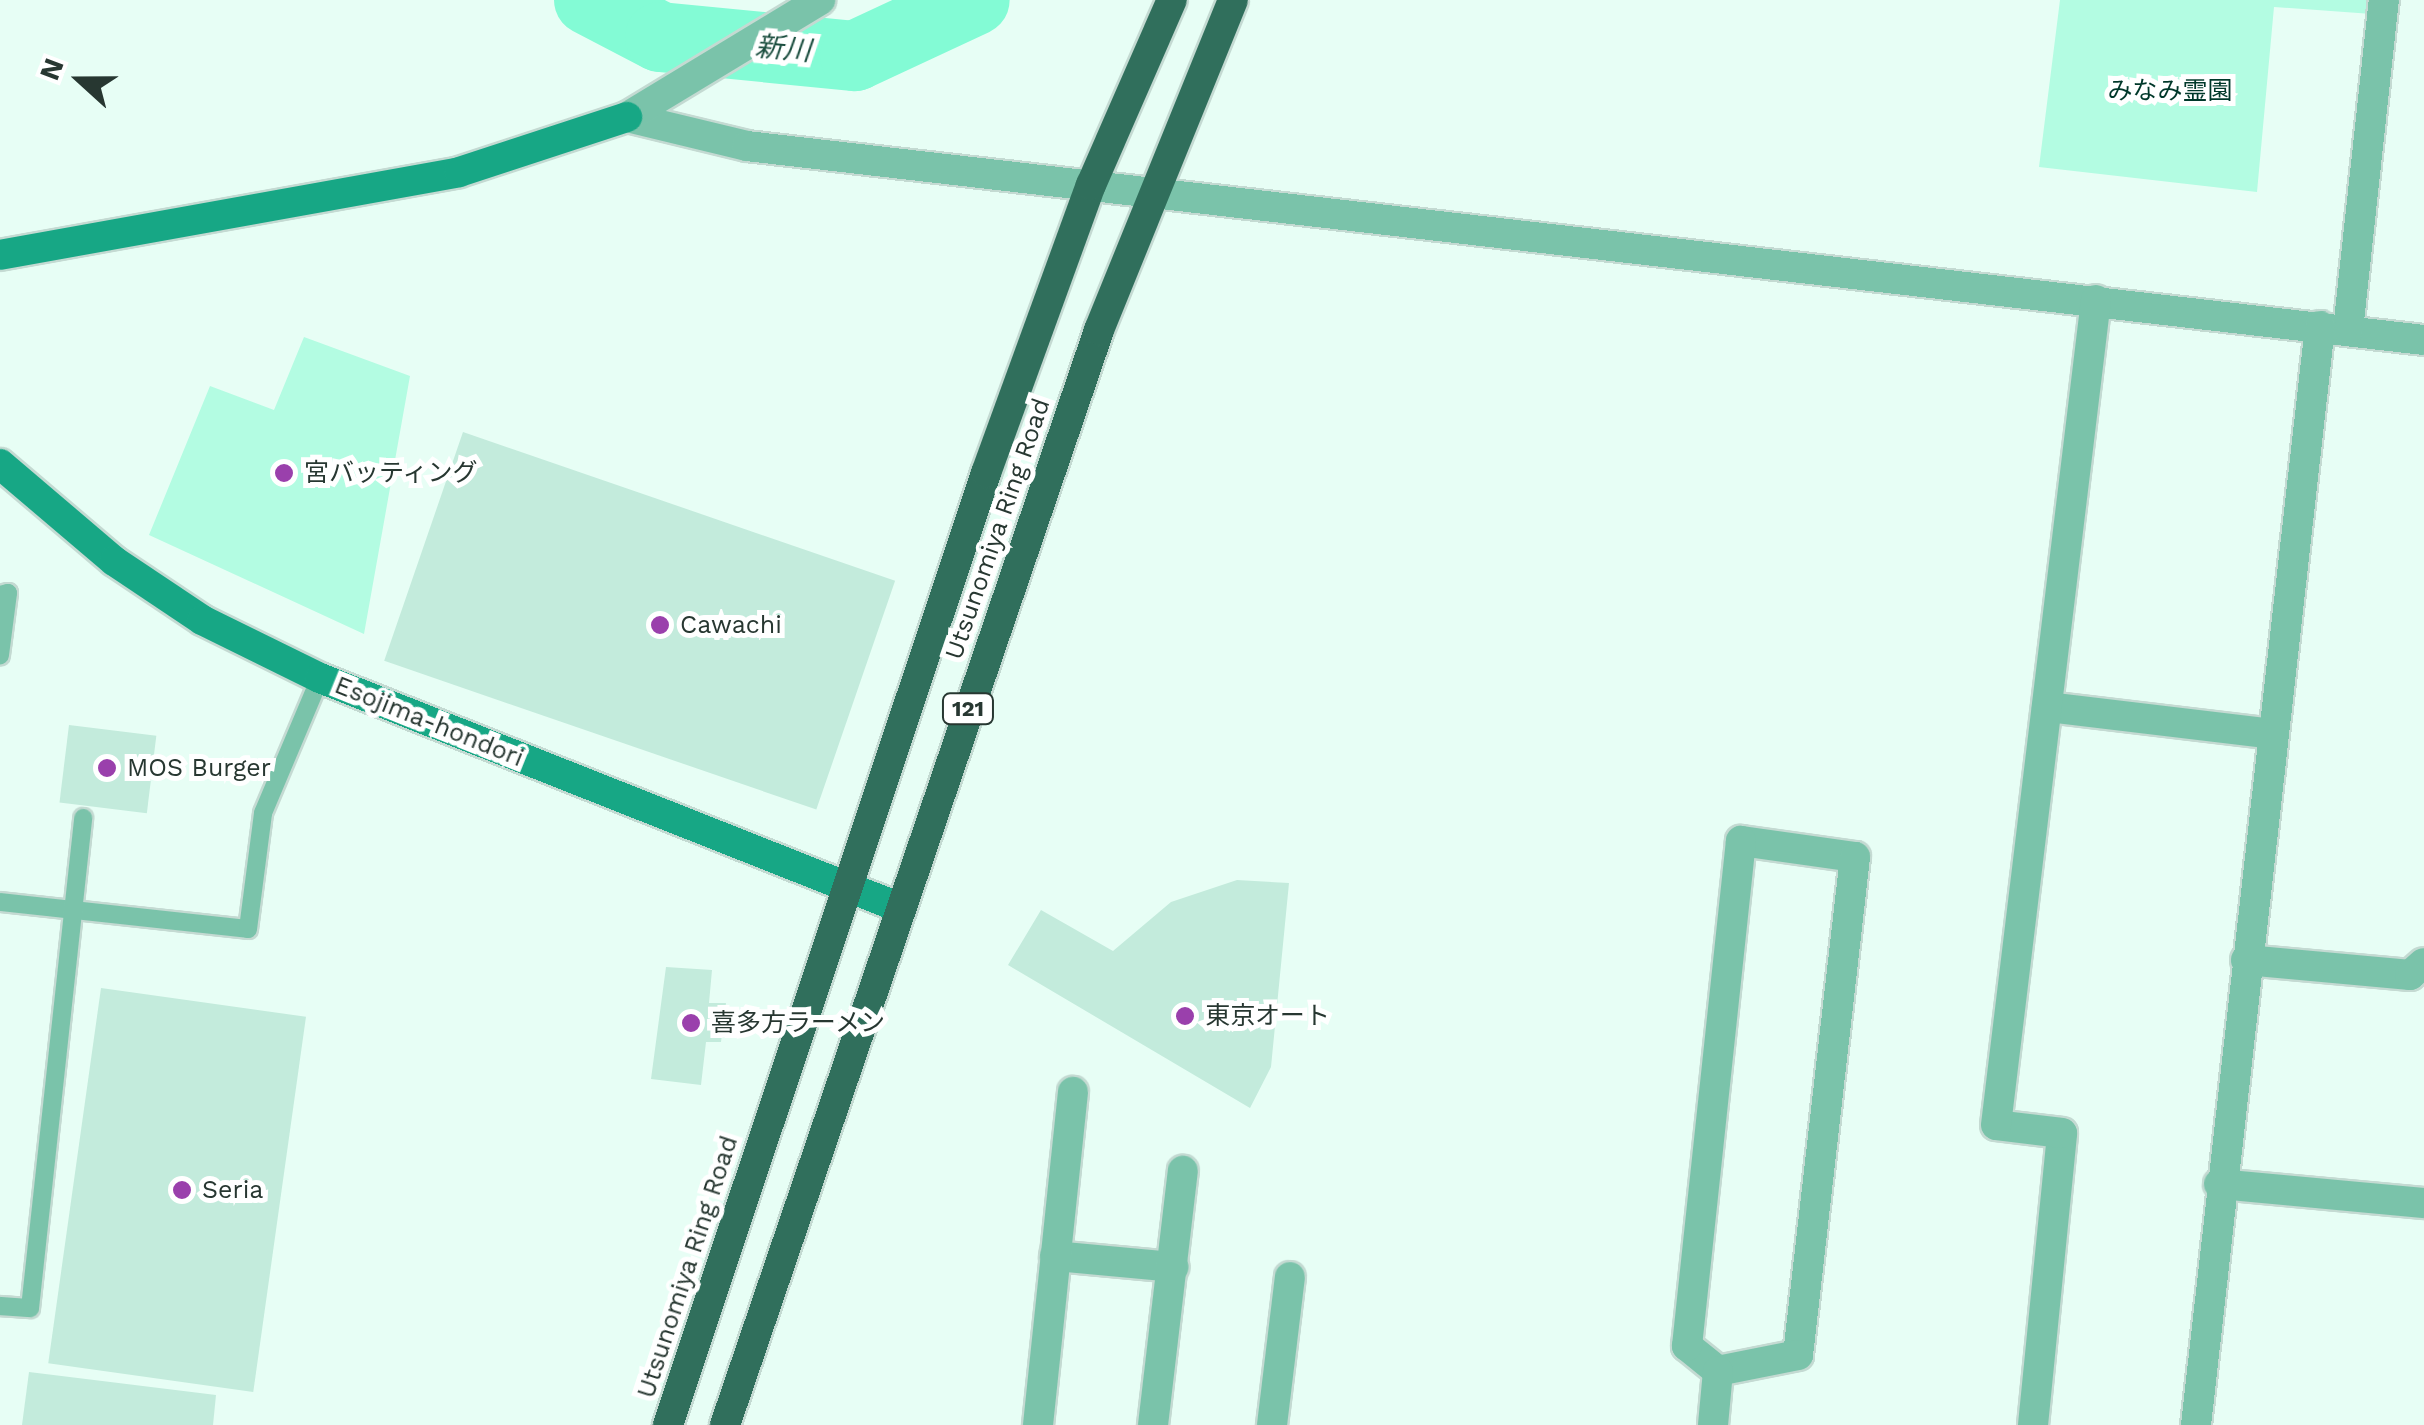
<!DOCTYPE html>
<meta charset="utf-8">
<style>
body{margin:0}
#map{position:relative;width:2424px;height:1425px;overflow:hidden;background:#e7fef5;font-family:"Work Sans","Noto Sans JP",sans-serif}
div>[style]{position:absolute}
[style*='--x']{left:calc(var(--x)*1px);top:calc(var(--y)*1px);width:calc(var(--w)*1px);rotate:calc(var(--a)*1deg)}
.green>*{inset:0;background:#b3fce2}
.river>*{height:70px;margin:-35px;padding:0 35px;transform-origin:35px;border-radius:35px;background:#83fbd5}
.building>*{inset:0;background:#c3ebdc;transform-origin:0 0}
.roads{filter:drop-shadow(2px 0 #c4dad2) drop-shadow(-2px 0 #c4dad2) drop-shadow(0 2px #c4dad2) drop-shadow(0 -2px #c4dad2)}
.lane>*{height:18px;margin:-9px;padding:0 9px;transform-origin:9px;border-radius:9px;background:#7ac3aa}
.street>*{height:30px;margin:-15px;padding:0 15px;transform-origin:15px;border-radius:15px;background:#7ac3aa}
.secondary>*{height:30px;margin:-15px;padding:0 15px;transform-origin:15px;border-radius:15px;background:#17a785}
.highway>*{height:30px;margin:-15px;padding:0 15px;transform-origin:15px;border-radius:15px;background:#306f5c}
.dots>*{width:28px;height:28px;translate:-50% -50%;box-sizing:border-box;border:5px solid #fff;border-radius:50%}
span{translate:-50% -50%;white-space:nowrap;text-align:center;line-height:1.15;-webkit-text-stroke:10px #fff;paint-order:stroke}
.shield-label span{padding:2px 8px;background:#fff;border:2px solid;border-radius:8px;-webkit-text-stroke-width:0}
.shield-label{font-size:22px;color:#273731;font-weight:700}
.park-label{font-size:25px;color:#00382a}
.poi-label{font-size:25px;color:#273731}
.left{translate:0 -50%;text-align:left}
.street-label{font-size:25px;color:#273731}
.water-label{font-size:28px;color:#1a4d3e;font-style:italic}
.north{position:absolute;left:30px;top:30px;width:100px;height:100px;-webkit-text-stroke:8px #fff;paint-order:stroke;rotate:291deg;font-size:28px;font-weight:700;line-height:40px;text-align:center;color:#273731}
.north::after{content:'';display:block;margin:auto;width:35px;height:45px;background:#273731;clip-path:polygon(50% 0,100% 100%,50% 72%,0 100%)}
</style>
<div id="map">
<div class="green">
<div style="clip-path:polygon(2060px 0,2374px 0,2372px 14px,2274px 7px,2257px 192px,2039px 167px)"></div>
<div style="clip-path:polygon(304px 337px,410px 376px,364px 634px,149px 535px,210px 386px,274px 410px)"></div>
</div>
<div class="river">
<div style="--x:589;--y:0;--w:80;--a:27.5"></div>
<div style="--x:660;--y:37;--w:196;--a:5.6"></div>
<div style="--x:855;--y:56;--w:132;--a:-25"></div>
</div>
<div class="building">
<div style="left:463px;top:432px;width:457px;height:242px;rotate:19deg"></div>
<div style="left:69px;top:725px;width:88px;height:78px;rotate:7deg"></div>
<div style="clip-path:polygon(1237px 880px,1289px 883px,1271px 1067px,1250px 1108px,1008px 965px,1041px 910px,1113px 951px,1171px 902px)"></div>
<div style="clip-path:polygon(666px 967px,712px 970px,709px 1003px,726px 1003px,721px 1042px,706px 1042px,701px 1085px,651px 1079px)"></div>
<div style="left:101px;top:988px;width:207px;height:379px;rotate:8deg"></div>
<div style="clip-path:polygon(29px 1372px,216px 1395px,213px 1425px,22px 1425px)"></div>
</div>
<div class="roads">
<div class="lane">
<div style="--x:0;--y:595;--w:8;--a:-14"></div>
<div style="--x:8;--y:593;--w:63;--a:97.4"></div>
<div style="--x:0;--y:902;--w:249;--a:6.2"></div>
<div style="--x:248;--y:929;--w:117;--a:-82.6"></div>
<div style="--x:263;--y:813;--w:147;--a:-67.1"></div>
<div style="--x:0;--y:1306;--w:30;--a:4"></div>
<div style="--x:30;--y:1308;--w:493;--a:-83.8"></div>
</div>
<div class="street">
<div style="--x:627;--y:117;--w:123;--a:13.6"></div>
<div style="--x:747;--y:146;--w:1688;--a:6.6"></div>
<div style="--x:627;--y:117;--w:226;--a:-31.2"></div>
<div style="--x:2348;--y:330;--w:332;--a:-83.8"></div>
<div style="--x:2047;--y:707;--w:227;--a:6.8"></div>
<div style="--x:1741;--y:841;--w:115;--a:8"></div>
<div style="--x:1855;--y:857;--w:501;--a:96.53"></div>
<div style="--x:1798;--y:1355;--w:82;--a:168.7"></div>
<div style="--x:1718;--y:1371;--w:40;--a:-141"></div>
<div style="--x:1687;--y:1346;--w:508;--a:-83.9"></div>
<div style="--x:2246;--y:960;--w:165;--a:5.2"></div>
<div style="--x:2410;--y:975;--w:18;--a:-41"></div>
<div style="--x:2219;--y:1184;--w:206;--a:5.3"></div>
<div style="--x:1055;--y:1256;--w:119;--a:5.3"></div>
<div style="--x:1038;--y:1425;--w:335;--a:-84"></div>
<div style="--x:1153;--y:1425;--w:256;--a:-83.3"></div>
<div style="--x:1272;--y:1425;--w:149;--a:-83.1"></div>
<div style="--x:1713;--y:1425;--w:54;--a:-84.7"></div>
<div style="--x:2033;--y:1425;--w:293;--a:-84.3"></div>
<div style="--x:2062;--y:1133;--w:66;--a:-173.1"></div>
<div style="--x:1996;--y:1125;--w:831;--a:-83.09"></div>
<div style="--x:2196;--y:1425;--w:1106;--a:-83.56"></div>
</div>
<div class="secondary">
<div style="--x:0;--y:255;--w:466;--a:-10.2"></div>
<div style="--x:459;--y:172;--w:177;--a:-18.1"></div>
<div style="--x:0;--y:464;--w:150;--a:40.4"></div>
<div style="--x:114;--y:561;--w:106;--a:33.8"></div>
<div style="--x:202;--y:620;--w:131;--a:26.2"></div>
<div style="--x:320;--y:678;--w:622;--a:21.61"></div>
</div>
<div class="highway">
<div style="--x:668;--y:1425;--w:1004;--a:-71.53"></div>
<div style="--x:986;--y:473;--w:307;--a:-70"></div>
<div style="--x:1091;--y:185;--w:202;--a:-66.4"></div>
<div style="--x:725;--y:1425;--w:1157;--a:-71.14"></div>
<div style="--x:1099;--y:330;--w:356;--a:-67.9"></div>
</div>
</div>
<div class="dots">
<div style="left:284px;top:473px;background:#9a40ac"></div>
<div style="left:660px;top:625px;background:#9a40ac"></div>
<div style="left:107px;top:768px;background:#9a40ac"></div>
<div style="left:1185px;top:1016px;background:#9a40ac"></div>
<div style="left:691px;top:1023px;background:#9a40ac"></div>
<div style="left:182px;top:1190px;background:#9a40ac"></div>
</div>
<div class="shield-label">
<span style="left:968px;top:709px">121</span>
</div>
<div class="park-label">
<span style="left:2170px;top:91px">みなみ霊園</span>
</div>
<div class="poi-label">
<span class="left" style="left:304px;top:473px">宮バッティング</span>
<span class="left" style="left:680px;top:625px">Cawachi</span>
<span class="left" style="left:127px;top:768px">MOS Burger</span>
<span class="left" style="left:1205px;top:1016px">東京オート</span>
<span class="left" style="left:711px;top:1023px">喜多方ラーメン</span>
<span class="left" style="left:202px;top:1190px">Seria</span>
</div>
<div class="street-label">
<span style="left:998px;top:529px;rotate:-71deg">Utsunomiya Ring Road</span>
<span style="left:429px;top:722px;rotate:22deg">Esojima-hondori</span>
<span style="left:688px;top:1267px;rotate:-72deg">Utsunomiya Ring Road</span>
</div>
<div class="water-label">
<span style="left:783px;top:49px;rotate:5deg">新川</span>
</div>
<div class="north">N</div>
</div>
